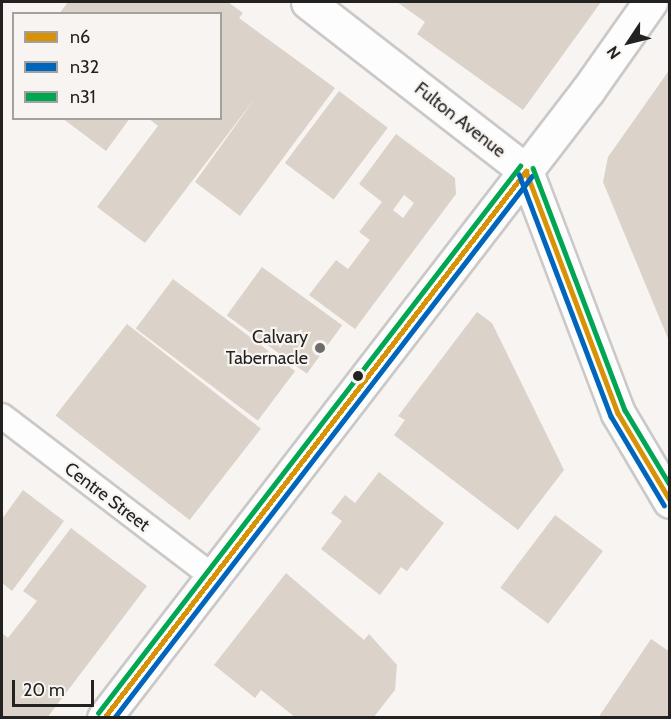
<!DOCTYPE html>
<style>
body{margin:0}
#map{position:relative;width:671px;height:719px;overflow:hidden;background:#f7f4f2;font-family:Cabin,sans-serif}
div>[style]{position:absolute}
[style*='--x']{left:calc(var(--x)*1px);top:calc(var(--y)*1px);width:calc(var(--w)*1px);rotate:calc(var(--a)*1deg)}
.building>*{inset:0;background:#dbd2c9;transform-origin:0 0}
.roads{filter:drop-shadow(2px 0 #cbc9c8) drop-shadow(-2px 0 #cbc9c8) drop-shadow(0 2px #cbc9c8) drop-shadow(0 -2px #cbc9c8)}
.street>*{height:24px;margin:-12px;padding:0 12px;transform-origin:12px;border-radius:12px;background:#fefdfd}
.secondary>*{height:33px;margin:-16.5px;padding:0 16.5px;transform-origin:16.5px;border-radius:16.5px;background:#fefdfd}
.primary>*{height:33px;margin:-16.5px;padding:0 16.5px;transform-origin:16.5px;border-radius:16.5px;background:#fefdfd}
.bus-1>*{height:4.5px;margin:-2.25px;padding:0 2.25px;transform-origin:2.25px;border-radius:2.25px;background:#d79205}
.bus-2>*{height:4.5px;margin:-2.25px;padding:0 2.25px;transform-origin:2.25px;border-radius:2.25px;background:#0065bd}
.bus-3>*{height:4.5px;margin:-2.25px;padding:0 2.25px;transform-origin:2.25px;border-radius:2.25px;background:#00a651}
.dots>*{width:16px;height:16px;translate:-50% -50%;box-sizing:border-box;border:3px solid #f8f4f1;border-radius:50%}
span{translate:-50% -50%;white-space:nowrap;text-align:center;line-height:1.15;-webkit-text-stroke:4.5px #f8f4f1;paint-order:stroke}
.street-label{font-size:18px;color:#242221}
.poi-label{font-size:18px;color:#242221}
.right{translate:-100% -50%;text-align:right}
.frame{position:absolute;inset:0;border:3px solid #242221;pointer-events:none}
.legend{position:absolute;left:12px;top:12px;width:210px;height:108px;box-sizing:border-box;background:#f8f4f1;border:2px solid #a3a09e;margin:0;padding:8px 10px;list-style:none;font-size:18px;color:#242221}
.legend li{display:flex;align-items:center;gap:12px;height:30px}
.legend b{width:30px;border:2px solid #a3a09e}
.north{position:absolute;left:599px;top:12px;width:60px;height:60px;-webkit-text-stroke:4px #f8f4f1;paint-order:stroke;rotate:235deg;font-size:16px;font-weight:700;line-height:24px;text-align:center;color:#242221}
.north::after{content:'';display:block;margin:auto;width:21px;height:27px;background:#242221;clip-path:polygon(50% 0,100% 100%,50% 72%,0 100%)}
.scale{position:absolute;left:12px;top:680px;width:82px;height:27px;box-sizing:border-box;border:3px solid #242221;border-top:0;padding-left:8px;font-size:18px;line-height:21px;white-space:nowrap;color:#242221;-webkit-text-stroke:4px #f8f4f1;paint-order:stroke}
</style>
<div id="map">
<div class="building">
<div style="clip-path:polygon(68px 2px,228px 2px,243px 13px,239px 18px,335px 88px,240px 216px,195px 182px,256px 97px,145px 243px,97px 207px,158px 126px,148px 118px,220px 118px,220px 14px,59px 14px)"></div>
<div style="clip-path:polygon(397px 2px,601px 2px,523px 110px,417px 34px,425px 22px)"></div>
<div style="clip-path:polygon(670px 69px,670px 341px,669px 341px,603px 182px,608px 157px)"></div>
<div style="left:339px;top:91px;width:61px;height:90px;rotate:37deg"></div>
<div style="clip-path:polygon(62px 118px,130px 118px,106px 151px)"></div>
<div style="clip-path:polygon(evenodd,396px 134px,455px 178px,456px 194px,355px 329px,309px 295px,336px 260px,348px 269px,370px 240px,359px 232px,382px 202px,359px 184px,396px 134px,404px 195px,414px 203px,403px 218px,393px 210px,404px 195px)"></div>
<div style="left:262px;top:267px;width:99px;height:60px;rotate:36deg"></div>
<div style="left:173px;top:279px;width:153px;height:62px;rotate:37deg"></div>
<div style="clip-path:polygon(477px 312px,492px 323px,564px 470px,518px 530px,394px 435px,405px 420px,398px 416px)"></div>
<div style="left:127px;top:324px;width:170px;height:116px;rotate:38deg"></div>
<div style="clip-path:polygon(379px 472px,444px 523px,407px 571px,401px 567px,380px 595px,321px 549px,342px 521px,331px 513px,345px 495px,355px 503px)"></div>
<div style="clip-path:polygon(23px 490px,64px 521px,12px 591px,2px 583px,2px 519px)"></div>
<div style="left:555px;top:515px;width:60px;height:91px;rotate:37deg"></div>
<div style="clip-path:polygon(71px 528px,147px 586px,47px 718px,2px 718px,2px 633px,8px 638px,37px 601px,23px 591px)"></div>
<div style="clip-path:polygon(286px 573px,364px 640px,369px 634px,397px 665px,395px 690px,373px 718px,296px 718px,261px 690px,255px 698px,214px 665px)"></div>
<div style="clip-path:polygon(651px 639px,670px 652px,670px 718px,598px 718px)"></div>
</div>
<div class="roads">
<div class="street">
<div style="--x:2;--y:416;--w:265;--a:37.3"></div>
</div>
<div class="secondary">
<div style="--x:104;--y:718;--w:793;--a:-52.38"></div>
<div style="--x:588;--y:90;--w:108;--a:-54.8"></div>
</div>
<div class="primary">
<div style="--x:308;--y:2;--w:276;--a:37.8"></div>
<div style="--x:526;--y:171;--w:259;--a:69.2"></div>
<div style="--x:618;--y:413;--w:102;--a:59.4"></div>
</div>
</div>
<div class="bus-1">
<div style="--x:526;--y:171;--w:259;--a:69.2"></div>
<div style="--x:618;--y:413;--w:101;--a:59.1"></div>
<div style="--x:104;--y:718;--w:691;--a:-52.35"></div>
</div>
<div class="bus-2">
<div style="--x:519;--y:174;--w:259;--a:69.2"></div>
<div style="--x:611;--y:416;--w:104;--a:59.2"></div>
<div style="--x:114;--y:718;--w:684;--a:-52.36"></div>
</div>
<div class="bus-3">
<div style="--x:533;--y:168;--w:259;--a:69.2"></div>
<div style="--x:625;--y:410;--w:87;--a:59"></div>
<div style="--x:98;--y:713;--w:691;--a:-52.35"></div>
</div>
<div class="dots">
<div style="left:320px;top:348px;background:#6e6c6a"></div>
<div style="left:358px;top:376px;background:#242221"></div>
</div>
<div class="street-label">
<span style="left:460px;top:120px;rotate:38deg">Fulton Avenue</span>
<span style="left:107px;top:497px;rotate:37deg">Centre Street</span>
</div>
<div class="poi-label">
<span class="right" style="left:308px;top:348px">Calvary<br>Tabernacle</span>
</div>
<div class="frame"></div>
<ul class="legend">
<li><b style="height:8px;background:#d79205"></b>n6</li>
<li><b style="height:8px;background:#0065bd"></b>n32</li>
<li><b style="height:8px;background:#00a651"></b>n31</li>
</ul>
<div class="north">N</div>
<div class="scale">20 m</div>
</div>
